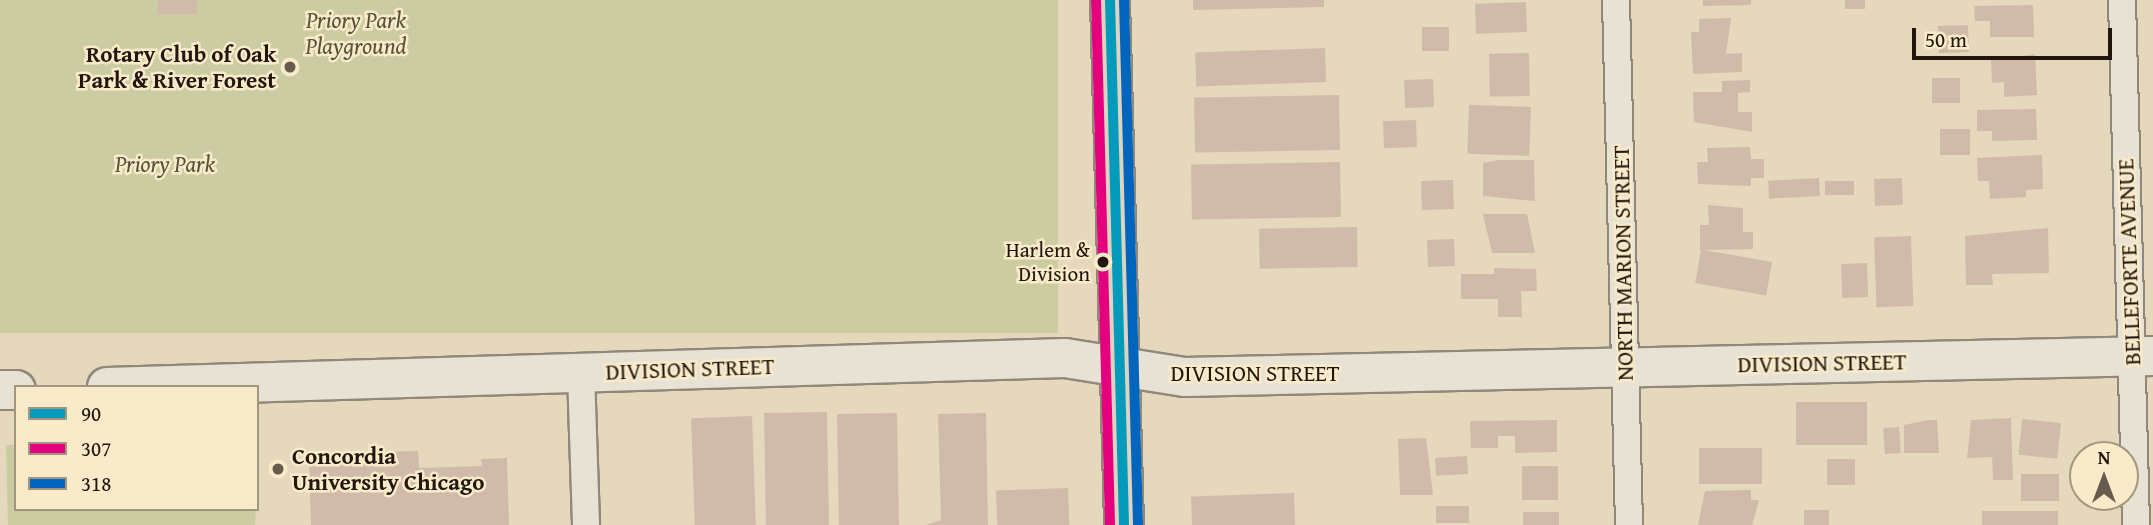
<!DOCTYPE html>
<style>
body{margin:0}
#map{position:relative;width:2153px;height:525px;overflow:hidden;background:#e5d8bd;font-family:"Gentium Book Plus",serif}
div>[style]{position:absolute}
[style*='--x']{left:calc(var(--x)*1px);top:calc(var(--y)*1px);width:calc(var(--w)*1px);rotate:calc(var(--a)*1deg)}
.green>*{inset:0;background:#cccca3;transform-origin:0 0}
.building>*{inset:0;background:#d0bbab;transform-origin:0 0}
.roads{filter:drop-shadow(2px 0 #918879) drop-shadow(-2px 0 #918879) drop-shadow(0 2px #918879) drop-shadow(0 -2px #918879)}
.street>*{height:26px;margin:-13px;padding:0 13px;transform-origin:13px;border-radius:13px;background:#e8e2d5}
.secondary>*{height:38px;margin:-19px;padding:0 19px;transform-origin:19px;border-radius:19px;background:#e8e2d5}
.primary>*{height:38px;margin:-19px;padding:0 19px;transform-origin:19px;border-radius:19px;background:#dcd3c0}
.bus-1>*{height:10px;margin:-5px;padding:0 5px;transform-origin:5px;border-radius:5px;background:#039abb}
.bus-2>*{height:10px;margin:-5px;padding:0 5px;transform-origin:5px;border-radius:5px;background:#e5007d}
.bus-3>*{height:10px;margin:-5px;padding:0 5px;transform-origin:5px;border-radius:5px;background:#0065bd}
.dots>*{width:19px;height:19px;translate:-50% -50%;box-sizing:border-box;border:4px solid #f9eac9;border-radius:50%}
span{translate:-50% -50%;white-space:nowrap;text-align:center;line-height:1.15;-webkit-text-stroke:5px #f9eac9;paint-order:stroke}
.bus-label{font-size:21px;color:#22170f}
.right{translate:-100% -50%;text-align:right}
.park-label{font-size:23px;color:#56533b;font-style:italic}
.poi-label{font-size:23px;color:#22170f;font-weight:700}
.left{translate:0 -50%;text-align:left}
.street-label{font-size:23px;color:#22170f}
.legend{position:absolute;left:14px;top:385px;width:245px;height:126px;box-sizing:border-box;background:#f9eac9;border:2px solid #a3967f;margin:0;padding:9px 12px;list-style:none;font-size:21px;color:#22170f}
.legend li{display:flex;align-items:center;gap:14px;height:35px}
.legend b{width:35px;border:2px solid #a3967f}
.north{position:absolute;left:2069px;top:441px;width:70px;height:70px;box-sizing:border-box;background:#f9eac9;border:2px solid #a3967f;border-radius:50%;rotate:0deg;font-size:19px;font-weight:700;line-height:28px;text-align:center;color:#22170f}
.north::after{content:'';display:block;margin:auto;width:24px;height:32px;background:#665b4c;clip-path:polygon(50% 0,100% 100%,50% 72%,0 100%)}
.scale{position:absolute;left:1912px;top:28px;width:200px;height:32px;box-sizing:border-box;border:4px solid #22170f;border-top:0;padding-left:9px;font-size:21px;line-height:24px;white-space:nowrap;color:#22170f;-webkit-text-stroke:5px #f9eac9;paint-order:stroke}
</style>
<div id="map">
<div class="green">
<div style="left:0;top:0;width:1058px;height:333px"></div>
<div style="clip-path:polygon(6px 445px,16px 445px,16px 509px,256px 509px,255px 525px,8px 525px)"></div>
</div>
<div class="building">
<div style="left:158px;top:0;width:39px;height:14px"></div>
<div style="clip-path:polygon(1193px 0,1324px 0,1324px 7px,1193px 10px)"></div>
<div style="clip-path:polygon(1703px 0,1751px 0,1751px 5px,1703px 6px)"></div>
<div style="left:1845px;top:0;width:20px;height:9px"></div>
<div style="left:1526px;top:2px;width:30px;height:51px;rotate:88deg"></div>
<div style="clip-path:polygon(2033px 5px,2034px 37px,1990px 37px,1990px 21px,1975px 21px,1974px 6px)"></div>
<div style="clip-path:polygon(1731px 18px,1726px 54px,1742px 53px,1742px 72px,1693px 74px,1691px 32px,1699px 32px,1699px 19px)"></div>
<div style="left:1968px;top:25px;width:27px;height:30px;rotate:88deg"></div>
<div style="left:1449px;top:27px;width:24px;height:27px;rotate:90deg"></div>
<div style="left:1325px;top:48px;width:34px;height:130px;rotate:88deg"></div>
<div style="left:1529px;top:53px;width:43px;height:40px;rotate:89deg"></div>
<div style="clip-path:polygon(2035px 54px,2037px 95px,2004px 97px,2004px 82px,1992px 83px,1991px 60px)"></div>
<div style="left:1932px;top:78px;width:28px;height:25px"></div>
<div style="left:1433px;top:79px;width:28px;height:29px;rotate:88deg"></div>
<div style="clip-path:polygon(1750px 80px,1750px 92px,1738px 93px,1738px 112px,1752px 112px,1752px 132px,1694px 122px,1693px 92px,1722px 92px,1722px 81px)"></div>
<div style="left:1339px;top:95px;width:55px;height:145px;rotate:89deg"></div>
<div style="left:1531px;top:107px;width:49px;height:62px;rotate:92deg"></div>
<div style="clip-path:polygon(2036px 109px,2037px 140px,1992px 141px,1992px 131px,1977px 131px,1977px 110px)"></div>
<div style="left:1416px;top:120px;width:27px;height:33px;rotate:88deg"></div>
<div style="left:1940px;top:129px;width:30px;height:26px"></div>
<div style="clip-path:polygon(1750px 147px,1751px 159px,1764px 159px,1764px 178px,1751px 178px,1751px 186px,1698px 184px,1697px 162px,1708px 162px,1707px 148px)"></div>
<div style="clip-path:polygon(2042px 155px,2043px 189px,2026px 190px,2026px 197px,1990px 199px,1989px 181px,1978px 181px,1977px 158px)"></div>
<div style="clip-path:polygon(1498px 160px,1534px 160px,1535px 201px,1483px 196px,1483px 163px)"></div>
<div style="left:1340px;top:162px;width:55px;height:149px;rotate:89deg"></div>
<div style="left:1819px;top:178px;width:18px;height:51px;rotate:87deg"></div>
<div style="left:1902px;top:178px;width:27px;height:28px;rotate:88deg"></div>
<div style="left:1453px;top:180px;width:29px;height:32px;rotate:88deg"></div>
<div style="left:1854px;top:181px;width:14px;height:29px;rotate:90deg"></div>
<div style="clip-path:polygon(1708px 205px,1743px 208px,1743px 232px,1753px 232px,1753px 249px,1700px 250px,1700px 225px,1709px 225px)"></div>
<div style="clip-path:polygon(1483px 214px,1527px 214px,1535px 253px,1492px 253px)"></div>
<div style="left:1357px;top:227px;width:40px;height:98px;rotate:89deg"></div>
<div style="clip-path:polygon(2048px 228px,2049px 273px,1992px 274px,1993px 285px,1966px 285px,1965px 236px)"></div>
<div style="left:1911px;top:236px;width:70px;height:37px;rotate:88deg"></div>
<div style="left:1454px;top:239px;width:27px;height:27px;rotate:88deg"></div>
<div style="left:1772px;top:262px;width:34px;height:72px;rotate:100deg"></div>
<div style="left:1867px;top:263px;width:34px;height:26px;rotate:88deg"></div>
<div style="clip-path:polygon(1494px 268px,1536px 269px,1537px 291px,1521px 291px,1522px 317px,1498px 317px,1498px 299px,1461px 299px,1461px 274px,1494px 274px)"></div>
<div style="left:1867px;top:402px;width:43px;height:71px;rotate:90deg"></div>
<div style="left:827px;top:412px;width:113px;height:63px;rotate:89deg"></div>
<div style="left:897px;top:413px;width:112px;height:60px;rotate:89deg"></div>
<div style="clip-path:polygon(986px 413px,988px 525px,926px 525px,941px 520px,938px 414px)"></div>
<div style="left:752px;top:416px;width:109px;height:61px;rotate:88deg"></div>
<div style="clip-path:polygon(2011px 418px,2013px 480px,1993px 480px,1992px 457px,1967px 458px,1971px 420px)"></div>
<div style="clip-path:polygon(1557px 420px,1557px 452px,1515px 453px,1515px 436px,1498px 436px,1498px 448px,1471px 448px,1470px 421px)"></div>
<div style="clip-path:polygon(1928px 420px,1937px 420px,1939px 453px,1904px 453px,1904px 425px)"></div>
<div style="left:2061px;top:423px;width:36px;height:39px;rotate:96deg"></div>
<div style="left:1899px;top:427px;width:26px;height:16px;rotate:86deg"></div>
<div style="clip-path:polygon(1426px 438px,1433px 495px,1400px 495px,1398px 439px)"></div>
<div style="left:1699px;top:448px;width:63px;height:36px"></div>
<div style="clip-path:polygon(418px 451px,419px 468px,482px 466px,481px 459px,507px 458px,509px 525px,311px 525px,309px 454px)"></div>
<div style="left:1467px;top:456px;width:18px;height:32px;rotate:87deg"></div>
<div style="left:1827px;top:459px;width:28px;height:26px"></div>
<div style="left:1522px;top:466px;width:36px;height:34px"></div>
<div style="left:2021px;top:474px;width:38px;height:27px"></div>
<div style="left:1068px;top:488px;width:37px;height:72px;rotate:88deg"></div>
<div style="clip-path:polygon(1751px 490px,1751px 500px,1759px 500px,1752px 525px,1698px 525px,1705px 491px)"></div>
<div style="left:1294px;top:493px;width:32px;height:103px;rotate:88deg"></div>
<div style="left:1469px;top:506px;width:17px;height:33px;rotate:90deg"></div>
<div style="left:1804px;top:510px;width:25px;height:15px"></div>
<div style="left:1982px;top:511px;width:76px;height:14px"></div>
<div style="left:1559px;top:512px;width:13px;height:36px;rotate:90deg"></div>
</div>
<div class="roads">
<div class="street">
<div style="--x:1616;--y:0;--w:525;--a:88.58"></div>
<div style="--x:2122;--y:0;--w:525;--a:88.47"></div>
<div style="--x:581;--y:373;--w:152;--a:88.1"></div>
</div>
<div class="secondary">
<div style="--x:107;--y:387;--w:958;--a:-1.73"></div>
<div style="--x:1065;--y:358;--w:121;--a:9"></div>
<div style="--x:1185;--y:377;--w:968;--a:-1.24"></div>
<div style="--x:0;--y:390;--w:16;--a:0"></div>
</div>
<div class="primary">
<div style="--x:1110;--y:0;--w:525;--a:88.47"></div>
</div>
</div>
<div class="bus-1">
<div style="--x:1110;--y:0;--w:525;--a:88.47"></div>
</div>
<div class="bus-2">
<div style="--x:1096;--y:0;--w:525;--a:88.47"></div>
</div>
<div class="bus-3">
<div style="--x:1124;--y:0;--w:525;--a:88.47"></div>
</div>
<div class="dots">
<div style="left:290px;top:67px;background:#665b4c"></div>
<div style="left:1103px;top:262px;background:#22170f"></div>
<div style="left:278px;top:469px;background:#665b4c"></div>
</div>
<div class="bus-label">
<span class="right" style="left:1090px;top:262px">Harlem &amp;<br>Division</span>
</div>
<div class="park-label">
<span style="left:356px;top:33px">Priory Park<br>Playground</span>
<span style="left:165px;top:164px">Priory Park</span>
</div>
<div class="poi-label">
<span class="right" style="left:276px;top:67px">Rotary Club of Oak<br>Park &amp; River Forest</span>
<span class="left" style="left:292px;top:469px">Concordia<br>University Chicago</span>
</div>
<div class="street-label">
<span style="left:2129px;top:262px;rotate:-92deg">BELLEFORTE AVENUE</span>
<span style="left:1623px;top:263px;rotate:-91deg">NORTH MARION STREET</span>
<span style="left:1822px;top:363px;rotate:-1deg">DIVISION STREET</span>
<span style="left:690px;top:369px;rotate:-2deg">DIVISION STREET</span>
<span style="left:1255px;top:373px">DIVISION STREET</span>
</div>
<ul class="legend">
<li><b style="height:9px;background:#039abb"></b>90</li>
<li><b style="height:9px;background:#e5007d"></b>307</li>
<li><b style="height:9px;background:#0065bd"></b>318</li>
</ul>
<div class="north">N</div>
<div class="scale">50 m</div>
</div>
